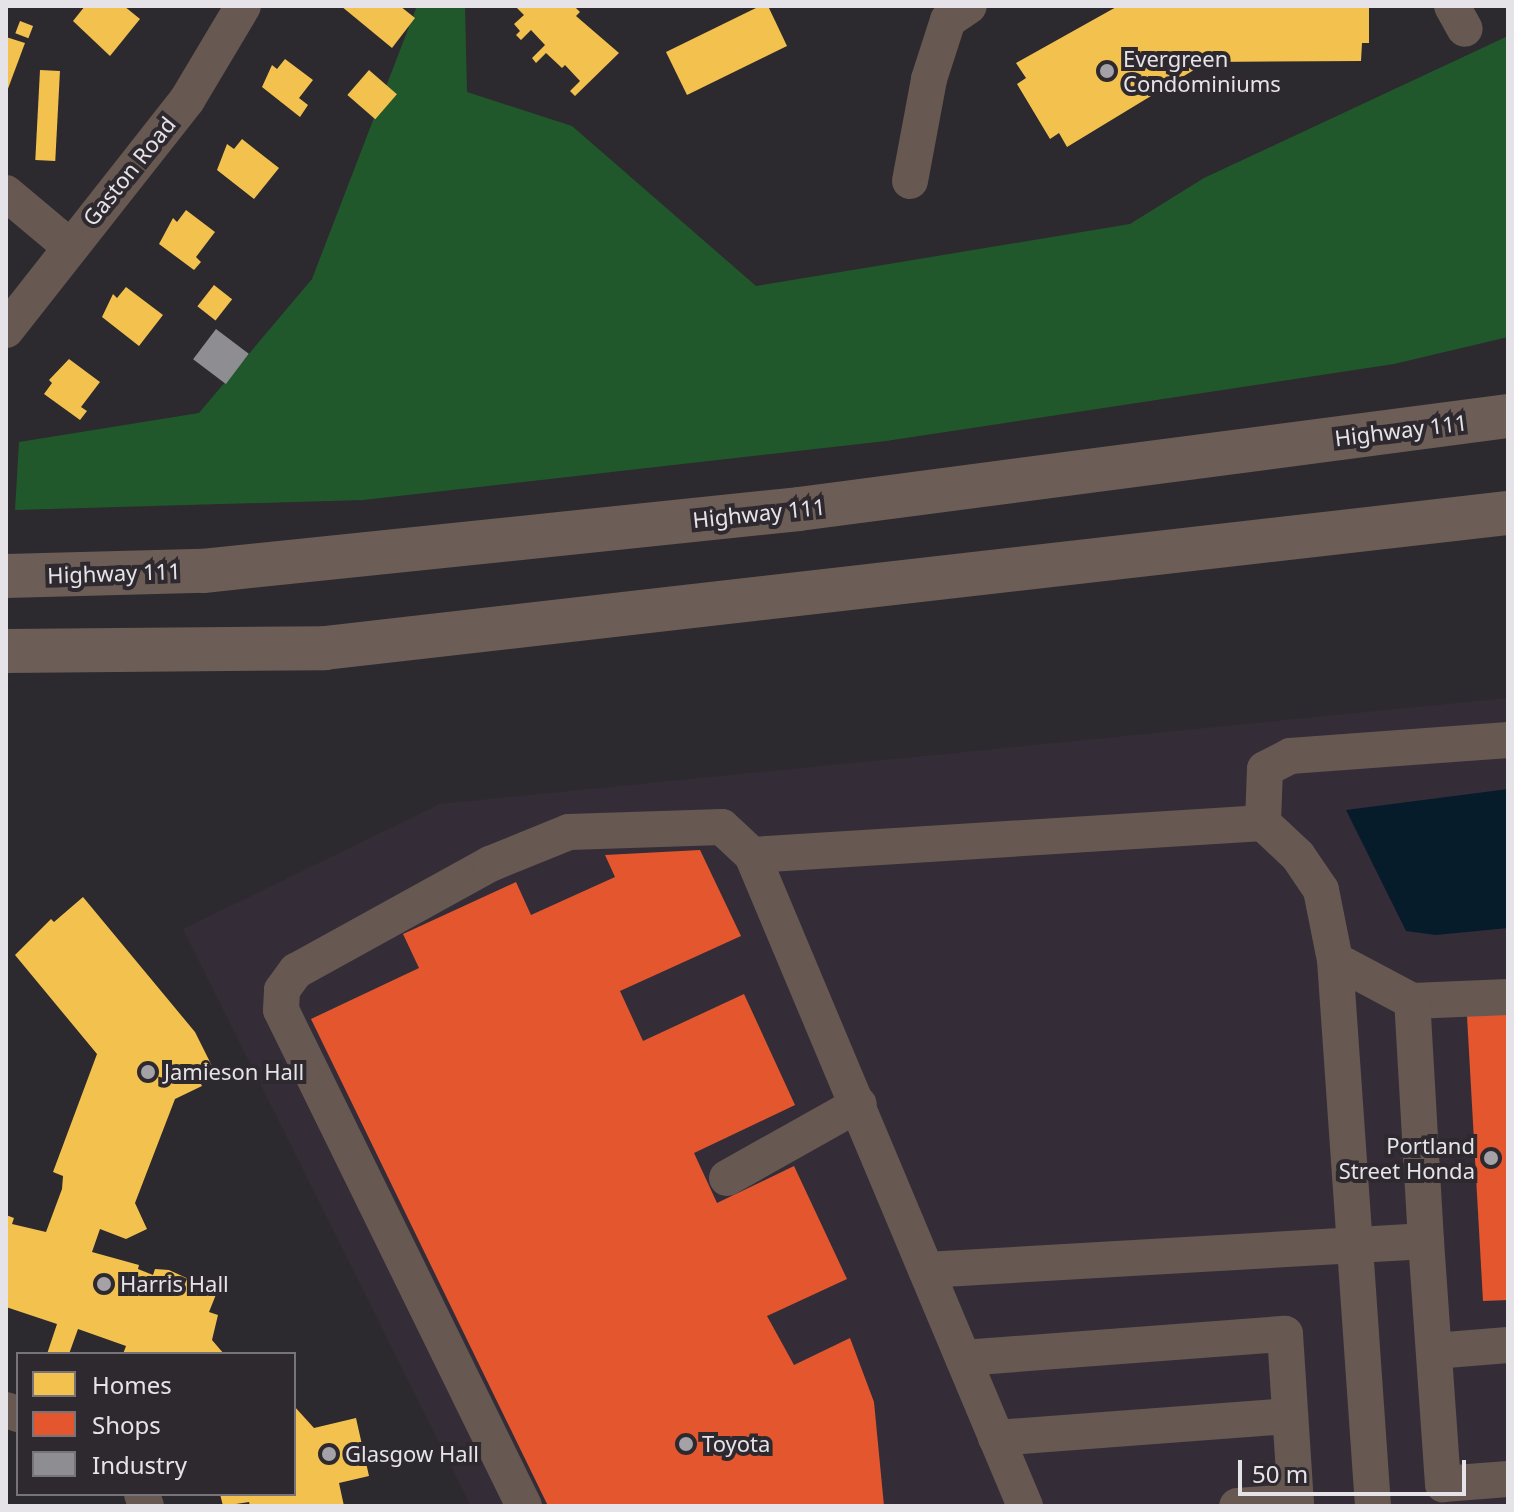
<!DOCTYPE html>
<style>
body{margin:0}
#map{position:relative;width:1514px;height:1512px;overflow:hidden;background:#2c2a2e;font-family:"Noto Sans",sans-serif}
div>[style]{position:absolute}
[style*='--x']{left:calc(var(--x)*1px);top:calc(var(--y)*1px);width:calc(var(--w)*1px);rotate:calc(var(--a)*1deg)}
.built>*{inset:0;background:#342d38}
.forest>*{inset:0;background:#20582b}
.water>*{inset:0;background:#071c2a}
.homes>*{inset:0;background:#f2c14e;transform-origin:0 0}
.shops>*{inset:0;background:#e4572e}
.industry>*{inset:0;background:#8d8d92;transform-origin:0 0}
.minor>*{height:36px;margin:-18px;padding:0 18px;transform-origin:18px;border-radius:18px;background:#675851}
.highway>*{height:44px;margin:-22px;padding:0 22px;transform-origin:22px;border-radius:22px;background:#6d5d57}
.dots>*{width:22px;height:22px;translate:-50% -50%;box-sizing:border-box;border:4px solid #2d292f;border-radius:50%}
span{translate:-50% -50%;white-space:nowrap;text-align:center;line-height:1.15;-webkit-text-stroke:8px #2d292f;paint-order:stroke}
.poi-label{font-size:22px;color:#e6e3e8}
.left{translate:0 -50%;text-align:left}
.right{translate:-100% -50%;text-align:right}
.street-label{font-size:22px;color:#e6e3e8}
.frame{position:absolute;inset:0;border:8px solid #e6e3e8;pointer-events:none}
.legend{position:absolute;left:16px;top:1352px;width:280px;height:144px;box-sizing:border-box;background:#2d292f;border:2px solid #777379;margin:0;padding:10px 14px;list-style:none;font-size:24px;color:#e6e3e8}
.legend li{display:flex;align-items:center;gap:16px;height:40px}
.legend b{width:40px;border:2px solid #777379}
.scale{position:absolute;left:1238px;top:1460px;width:228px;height:36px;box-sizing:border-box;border:4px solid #e6e3e8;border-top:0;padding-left:10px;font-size:24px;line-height:28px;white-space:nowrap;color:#e6e3e8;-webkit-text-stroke:6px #2d292f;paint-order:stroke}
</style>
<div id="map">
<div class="built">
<div style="clip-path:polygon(1508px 698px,1508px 1506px,471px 1506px,183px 929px,440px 804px)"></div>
</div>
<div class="forest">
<div style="clip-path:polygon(417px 6px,465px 6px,467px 92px,572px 126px,756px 286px,1130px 224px,1204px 178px,1508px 36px,1508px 337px,1394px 364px,886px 441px,363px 500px,15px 510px,19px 442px,199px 413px,312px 279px)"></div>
</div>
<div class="water">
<div style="clip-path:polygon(1508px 789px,1508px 928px,1436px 935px,1406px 931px,1346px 810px)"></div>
</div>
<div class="homes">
<div style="clip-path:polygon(85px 6px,124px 6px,140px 19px,110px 56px,73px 21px)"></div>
<div style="clip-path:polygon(341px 6px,400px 6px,415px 18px,392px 48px)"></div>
<div style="clip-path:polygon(515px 6px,574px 6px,580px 12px,576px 16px,619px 53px,575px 96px,570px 91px,580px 81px,565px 65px,562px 68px,546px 53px,536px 63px,532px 58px,545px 45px,531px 30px,521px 40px,516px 35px,520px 31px,514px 24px,524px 15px)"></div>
<div style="clip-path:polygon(760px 6px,768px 6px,787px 46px,687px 95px,666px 52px)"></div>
<div style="clip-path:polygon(1118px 6px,1369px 6px,1369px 43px,1362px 43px,1361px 61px,1207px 62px,1067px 147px,1059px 133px,1050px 139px,1017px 84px,1026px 78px,1016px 63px)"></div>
<div style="left:20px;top:21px;width:14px;height:13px;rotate:21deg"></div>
<div style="clip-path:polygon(6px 37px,25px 43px,6px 94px)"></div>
<div style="clip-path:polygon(285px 59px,313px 80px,299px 98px,308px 105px,300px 117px,262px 87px,272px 65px,277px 69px)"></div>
<div style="left:40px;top:70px;width:20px;height:90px;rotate:3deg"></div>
<div style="left:369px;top:70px;width:37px;height:33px;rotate:41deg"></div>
<div style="clip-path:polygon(242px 139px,279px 168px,254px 199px,217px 170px,227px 144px,234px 149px)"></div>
<div style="clip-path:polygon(186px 210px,215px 232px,196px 257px,201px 262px,194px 270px,159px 244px,173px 218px,177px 222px)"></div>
<div style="left:214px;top:285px;width:23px;height:27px;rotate:38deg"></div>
<div style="clip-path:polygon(126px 287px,163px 315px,139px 346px,102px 317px,113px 294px,117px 298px)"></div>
<div style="clip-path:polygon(69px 359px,100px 382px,81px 407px,87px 411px,80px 420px,44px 394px,52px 383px,49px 380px)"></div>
<div style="clip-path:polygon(83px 897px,195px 1032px,213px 1068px,197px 1076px,202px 1086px,175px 1099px,135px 1203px,147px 1229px,126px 1239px,100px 1229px,92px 1252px,139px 1265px,138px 1269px,153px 1275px,155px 1269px,169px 1270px,217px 1292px,209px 1312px,218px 1315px,212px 1340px,224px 1354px,123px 1354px,126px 1346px,78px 1329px,69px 1354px,47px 1354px,57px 1324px,6px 1307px,6px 1215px,14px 1218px,12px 1224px,46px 1232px,62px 1189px,63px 1176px,53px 1172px,97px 1054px,15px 955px,51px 919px,54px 922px)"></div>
<div style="clip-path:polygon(294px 1406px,314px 1428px,356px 1418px,369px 1476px,339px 1483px,344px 1506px,250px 1506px,249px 1502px,223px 1506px,220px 1494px,294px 1494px)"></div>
</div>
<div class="shops">
<div style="clip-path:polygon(700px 850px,741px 936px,620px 991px,643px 1041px,744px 994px,795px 1105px,694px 1153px,717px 1203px,794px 1166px,847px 1279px,767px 1316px,794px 1365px,850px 1338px,874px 1402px,884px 1506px,548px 1506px,311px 1019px,419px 968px,403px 934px,516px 882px,531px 915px,615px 877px,605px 855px)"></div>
<div style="clip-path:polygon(1508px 1014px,1508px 1300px,1483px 1301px,1467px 1016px)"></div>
</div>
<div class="industry">
<div style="left:216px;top:329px;width:41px;height:38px;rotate:37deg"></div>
</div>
<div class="minor">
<div style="--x:1452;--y:6;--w:26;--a:61"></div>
<div style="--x:910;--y:181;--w:104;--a:-79.4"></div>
<div style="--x:929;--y:79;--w:62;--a:-72.1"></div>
<div style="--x:948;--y:20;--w:25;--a:-34"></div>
<div style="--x:6;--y:193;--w:81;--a:40"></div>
<div style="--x:6;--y:330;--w:293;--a:-51.8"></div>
<div style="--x:187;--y:100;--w:109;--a:-59.2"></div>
<div style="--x:1263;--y:823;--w:54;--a:-87.9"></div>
<div style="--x:1265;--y:769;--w:28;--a:-27"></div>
<div style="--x:1290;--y:756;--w:219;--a:-4.2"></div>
<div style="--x:752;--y:855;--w:512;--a:-3.58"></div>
<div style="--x:1263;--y:823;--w:48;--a:43.3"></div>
<div style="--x:1298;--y:856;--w:41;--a:55.9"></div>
<div style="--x:1321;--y:890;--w:71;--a:78.7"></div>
<div style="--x:1335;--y:960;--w:547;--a:86.02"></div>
<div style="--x:1412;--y:1001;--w:96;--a:-2.4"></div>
<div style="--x:727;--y:1178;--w:151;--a:-29.3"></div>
<div style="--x:1426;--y:1241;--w:244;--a:86"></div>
<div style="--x:1443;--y:1484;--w:65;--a:-4.4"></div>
<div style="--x:926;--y:1270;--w:501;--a:-3.32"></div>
<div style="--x:1426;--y:1241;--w:240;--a:-93.3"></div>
<div style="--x:1412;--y:1001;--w:87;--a:-152"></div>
<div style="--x:1434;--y:1351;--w:74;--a:-4.6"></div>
<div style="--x:963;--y:1358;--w:323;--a:-4.3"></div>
<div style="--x:1285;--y:1334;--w:168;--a:86.3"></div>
<div style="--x:1296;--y:1502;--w:59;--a:176.1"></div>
<div style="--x:6;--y:1410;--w:13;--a:18"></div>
<div style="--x:996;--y:1438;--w:295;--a:-4.3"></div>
<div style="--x:142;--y:1494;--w:13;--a:72"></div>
<div style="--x:524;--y:1506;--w:552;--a:-116.1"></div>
<div style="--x:281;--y:1010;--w:20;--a:-87"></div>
<div style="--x:282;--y:990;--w:24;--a:-54"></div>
<div style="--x:296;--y:971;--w:222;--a:-28.9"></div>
<div style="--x:490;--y:864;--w:85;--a:-22.1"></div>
<div style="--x:569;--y:832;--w:153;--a:-1.9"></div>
<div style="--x:722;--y:827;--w:41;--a:43"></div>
<div style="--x:752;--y:855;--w:706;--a:67.25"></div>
</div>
<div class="highway">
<div style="--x:6;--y:576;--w:197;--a:-1.5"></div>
<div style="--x:203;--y:571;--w:599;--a:-5.94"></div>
<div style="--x:799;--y:509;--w:715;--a:-7.47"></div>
<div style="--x:6;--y:651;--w:319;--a:-0.5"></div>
<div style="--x:325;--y:648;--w:1191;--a:-6.51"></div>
</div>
<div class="dots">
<div style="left:1107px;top:71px;background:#a5a2a7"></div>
<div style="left:148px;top:1072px;background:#a5a2a7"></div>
<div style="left:1491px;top:1158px;background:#a5a2a7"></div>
<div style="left:104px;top:1284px;background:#a5a2a7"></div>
<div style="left:686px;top:1444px;background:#a5a2a7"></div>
<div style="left:329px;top:1454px;background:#a5a2a7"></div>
</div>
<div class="poi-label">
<span class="left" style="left:1123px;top:71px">Evergreen<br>Condominiums</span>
<span class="left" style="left:164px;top:1072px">Jamieson Hall</span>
<span class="right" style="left:1475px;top:1158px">Portland<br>Street Honda</span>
<span class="left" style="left:120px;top:1284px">Harris Hall</span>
<span class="left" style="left:702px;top:1444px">Toyota</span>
<span class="left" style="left:345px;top:1454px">Glasgow Hall</span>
</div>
<div class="street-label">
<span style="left:129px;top:171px;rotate:-51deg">Gaston Road</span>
<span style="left:1401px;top:430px;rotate:-7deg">Highway 111</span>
<span style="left:759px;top:513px;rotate:-6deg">Highway 111</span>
<span style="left:114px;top:573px;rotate:-2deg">Highway 111</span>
</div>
<div class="frame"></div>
<ul class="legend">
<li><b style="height:22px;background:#f2c14e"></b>Homes</li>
<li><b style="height:22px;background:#e4572e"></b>Shops</li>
<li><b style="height:22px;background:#8d8d92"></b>Industry</li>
</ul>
<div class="scale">50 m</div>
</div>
